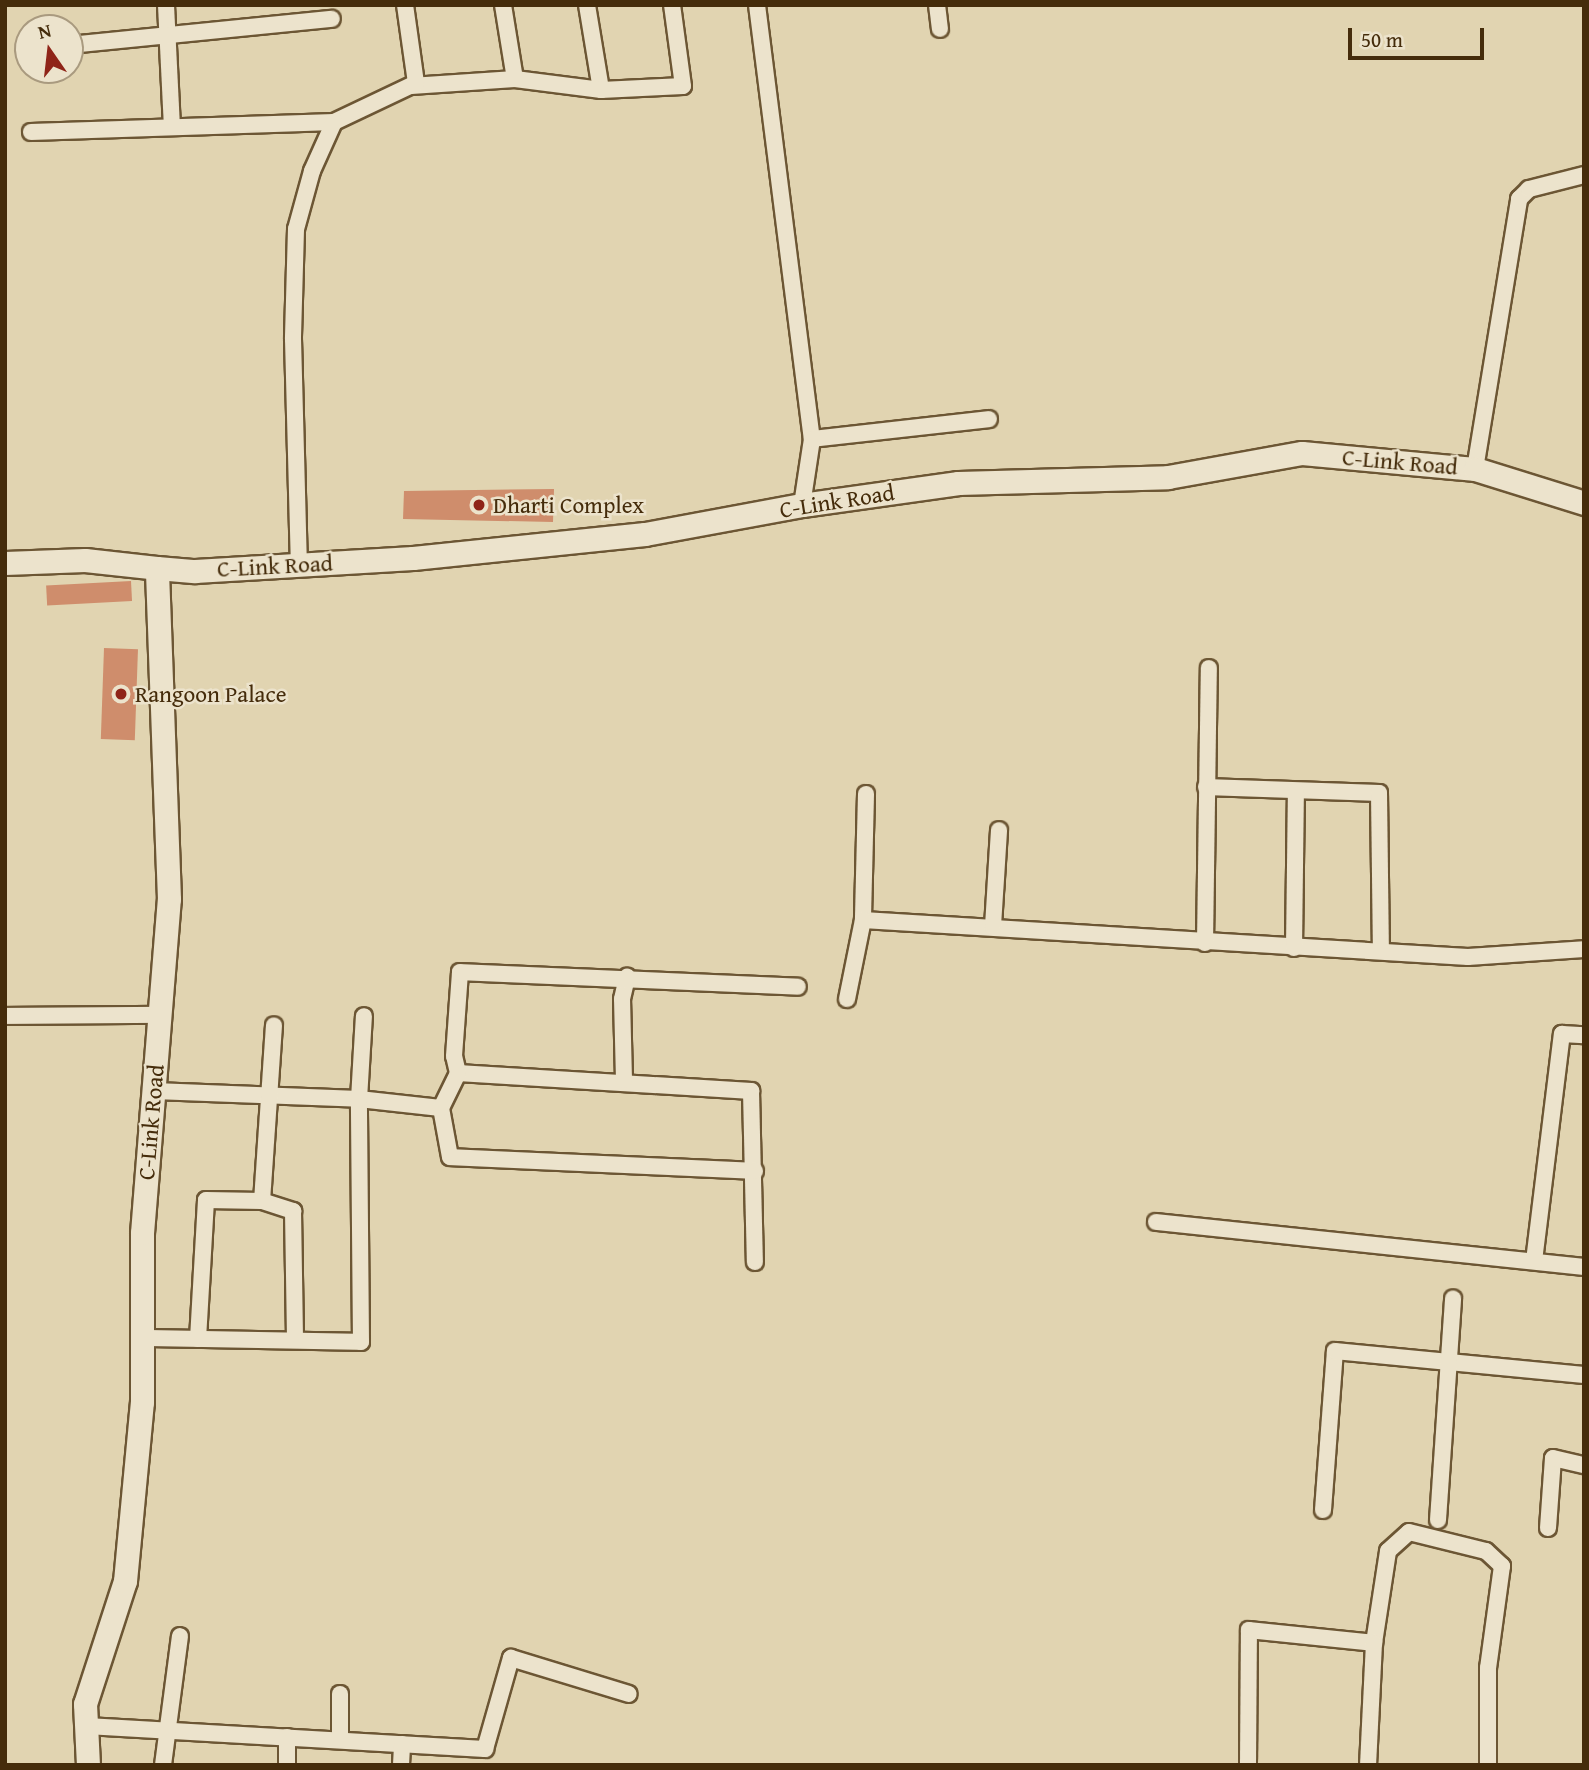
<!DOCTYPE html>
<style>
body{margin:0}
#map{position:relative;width:1589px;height:1770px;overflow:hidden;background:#e1d4b1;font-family:"Gentium Book Plus",serif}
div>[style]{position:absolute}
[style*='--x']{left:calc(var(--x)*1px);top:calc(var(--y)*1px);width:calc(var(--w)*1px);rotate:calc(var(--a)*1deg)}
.building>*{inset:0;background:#cf8d6c;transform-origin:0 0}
.roads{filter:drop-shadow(2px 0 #6c5634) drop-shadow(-2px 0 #6c5634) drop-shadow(0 2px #6c5634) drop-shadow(0 -2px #6c5634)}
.street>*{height:16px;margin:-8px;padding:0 8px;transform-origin:8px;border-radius:8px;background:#ece3cc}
.secondary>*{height:23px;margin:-11.5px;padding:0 11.5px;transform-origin:11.5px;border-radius:11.5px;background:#ece3cc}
.dots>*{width:19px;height:19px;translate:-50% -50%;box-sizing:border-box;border:4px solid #ece3cc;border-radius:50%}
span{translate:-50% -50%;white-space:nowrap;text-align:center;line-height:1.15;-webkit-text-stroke:5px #ece3cc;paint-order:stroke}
.street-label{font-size:23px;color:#452c0b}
.poi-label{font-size:23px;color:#452c0b}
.left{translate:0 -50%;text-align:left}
.frame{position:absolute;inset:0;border:7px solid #452c0b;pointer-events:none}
.north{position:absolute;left:14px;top:14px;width:70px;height:70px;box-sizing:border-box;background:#ece3cc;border:2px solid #a99a7f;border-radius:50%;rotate:346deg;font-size:19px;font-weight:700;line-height:28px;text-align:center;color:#452c0b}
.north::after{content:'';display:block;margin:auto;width:24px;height:32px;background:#8f2418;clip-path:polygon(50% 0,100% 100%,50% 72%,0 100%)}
.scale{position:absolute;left:1348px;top:28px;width:136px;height:32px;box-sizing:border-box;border:4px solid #452c0b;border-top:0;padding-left:9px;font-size:21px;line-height:24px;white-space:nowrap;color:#452c0b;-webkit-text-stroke:5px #ece3cc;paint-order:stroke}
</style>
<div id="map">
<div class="building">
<div style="clip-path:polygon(554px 489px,553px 522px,403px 519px,404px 491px)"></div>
<div style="left:131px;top:581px;width:20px;height:85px;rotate:87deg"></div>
<div style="left:104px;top:648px;width:34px;height:91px;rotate:2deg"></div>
</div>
<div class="roads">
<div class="street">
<div style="--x:166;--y:5;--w:122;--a:87.2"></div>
<div style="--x:587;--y:5;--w:86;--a:80.6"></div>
<div style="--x:601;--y:90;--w:82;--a:-2.8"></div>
<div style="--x:683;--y:86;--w:82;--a:-97.7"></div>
<div style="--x:757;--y:5;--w:437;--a:82.8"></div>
<div style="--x:812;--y:439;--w:67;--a:98.6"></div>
<div style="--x:937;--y:5;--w:24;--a:83"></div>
<div style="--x:70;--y:45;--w:263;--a:-5.7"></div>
<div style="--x:515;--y:79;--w:87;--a:7.3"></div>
<div style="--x:411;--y:86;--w:104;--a:-3.9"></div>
<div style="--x:515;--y:79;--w:75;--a:-99.2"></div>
<div style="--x:334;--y:122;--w:91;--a:-25.4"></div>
<div style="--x:416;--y:83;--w:79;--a:-98"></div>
<div style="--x:31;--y:132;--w:303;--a:-1.9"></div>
<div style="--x:334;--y:122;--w:54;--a:114.2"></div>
<div style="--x:312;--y:171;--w:60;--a:105.4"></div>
<div style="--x:296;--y:229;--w:110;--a:91.6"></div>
<div style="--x:293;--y:339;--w:226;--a:88.5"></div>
<div style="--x:812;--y:439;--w:178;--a:-6.4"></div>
<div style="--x:1475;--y:469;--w:274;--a:-80.7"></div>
<div style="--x:1519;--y:199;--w:14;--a:-45"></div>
<div style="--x:1529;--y:189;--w:57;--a:-14.3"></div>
<div style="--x:1206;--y:787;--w:173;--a:2"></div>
<div style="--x:1379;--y:793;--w:155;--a:89.3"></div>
<div style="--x:866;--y:794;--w:126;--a:91.4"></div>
<div style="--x:863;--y:920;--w:606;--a:3.5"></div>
<div style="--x:1468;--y:957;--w:116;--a:-3.9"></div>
<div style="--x:993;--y:926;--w:96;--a:-86.4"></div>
<div style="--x:1205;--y:943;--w:275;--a:-89.2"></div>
<div style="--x:1294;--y:948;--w:156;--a:-89.3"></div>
<div style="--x:847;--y:999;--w:81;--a:-78.6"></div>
<div style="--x:5;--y:1016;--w:155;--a:-0.4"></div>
<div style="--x:458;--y:1073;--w:294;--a:3.5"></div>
<div style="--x:751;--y:1091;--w:171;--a:88.7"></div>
<div style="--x:624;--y:1080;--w:81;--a:-91.4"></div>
<div style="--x:622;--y:999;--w:23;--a:-77"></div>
<div style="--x:154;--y:1091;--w:205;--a:2.2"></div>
<div style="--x:359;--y:1099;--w:82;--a:6.3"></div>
<div style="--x:755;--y:1171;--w:305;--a:-177.4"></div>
<div style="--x:450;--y:1157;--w:50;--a:-100.4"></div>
<div style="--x:441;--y:1108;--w:39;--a:-64"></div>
<div style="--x:458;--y:1073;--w:17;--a:-103"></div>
<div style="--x:454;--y:1056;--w:84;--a:-85.9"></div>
<div style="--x:460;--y:972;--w:338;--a:2.5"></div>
<div style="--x:262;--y:1201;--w:176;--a:-86.1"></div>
<div style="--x:1156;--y:1222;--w:430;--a:6"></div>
<div style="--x:1534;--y:1261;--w:229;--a:-83"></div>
<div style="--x:1562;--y:1034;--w:22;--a:3"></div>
<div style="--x:142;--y:1338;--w:219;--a:1"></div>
<div style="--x:361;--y:1342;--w:243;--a:-90.5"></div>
<div style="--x:359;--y:1099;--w:83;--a:-86.6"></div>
<div style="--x:198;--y:1339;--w:139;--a:-86.7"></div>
<div style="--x:206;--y:1200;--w:56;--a:1"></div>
<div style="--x:262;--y:1201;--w:33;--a:18"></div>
<div style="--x:293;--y:1211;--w:129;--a:89.1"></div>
<div style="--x:1323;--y:1510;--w:159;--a:-85.7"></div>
<div style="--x:1335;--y:1351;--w:250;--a:5.5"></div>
<div style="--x:1438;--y:1520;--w:222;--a:-86.1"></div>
<div style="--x:1548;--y:1528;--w:70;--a:-85.9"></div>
<div style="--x:1553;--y:1458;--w:32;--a:13"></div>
<div style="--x:1374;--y:1643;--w:93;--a:-81.3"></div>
<div style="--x:1388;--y:1551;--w:28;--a:-42"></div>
<div style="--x:1409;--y:1532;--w:79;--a:13.9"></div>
<div style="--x:1486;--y:1551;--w:22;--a:43"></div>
<div style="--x:1502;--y:1566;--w:103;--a:97.8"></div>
<div style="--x:1488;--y:1668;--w:97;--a:90"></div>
<div style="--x:86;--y:1726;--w:400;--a:3.3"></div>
<div style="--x:485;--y:1749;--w:95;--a:-74.1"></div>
<div style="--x:511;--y:1658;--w:123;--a:17"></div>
<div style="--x:340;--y:1740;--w:46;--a:-90"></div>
<div style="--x:163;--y:1765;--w:130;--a:-82.5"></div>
<div style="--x:287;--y:1765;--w:28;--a:-90"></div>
<div style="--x:401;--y:1765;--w:21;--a:-87"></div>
<div style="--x:1248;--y:1765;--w:135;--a:-89.6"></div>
<div style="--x:1249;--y:1630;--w:126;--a:5.9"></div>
<div style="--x:1374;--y:1643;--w:122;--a:92.8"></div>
</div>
<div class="secondary">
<div style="--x:5;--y:563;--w:80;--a:-2.1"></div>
<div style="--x:85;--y:560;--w:72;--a:6.3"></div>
<div style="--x:88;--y:1765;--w:61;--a:-92.8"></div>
<div style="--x:85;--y:1704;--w:129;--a:-72"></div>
<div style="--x:125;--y:1581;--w:180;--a:-84.6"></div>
<div style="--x:142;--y:1402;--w:169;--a:-90"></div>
<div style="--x:142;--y:1233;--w:335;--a:-85.4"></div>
<div style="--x:169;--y:899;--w:331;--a:-92.1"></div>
<div style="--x:157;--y:568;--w:38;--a:5"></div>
<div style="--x:195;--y:571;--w:218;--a:-3.4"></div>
<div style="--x:413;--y:558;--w:233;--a:-5.9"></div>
<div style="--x:645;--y:534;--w:160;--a:-10.5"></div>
<div style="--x:802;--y:505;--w:158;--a:-8"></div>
<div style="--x:958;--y:483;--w:210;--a:-1.6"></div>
<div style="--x:1168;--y:477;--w:136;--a:-10.2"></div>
<div style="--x:1302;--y:453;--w:174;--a:5.3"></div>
<div style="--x:1475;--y:469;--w:114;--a:17.3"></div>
</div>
</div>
<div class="dots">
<div style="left:479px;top:505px;background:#8f2418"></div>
<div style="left:121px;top:694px;background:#8f2418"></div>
</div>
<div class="street-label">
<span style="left:1400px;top:462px;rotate:5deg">C-Link Road</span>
<span style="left:837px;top:501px;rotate:-9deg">C-Link Road</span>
<span style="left:275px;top:566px;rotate:-3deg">C-Link Road</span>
<span style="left:151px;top:1122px;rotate:-85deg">C-Link Road</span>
</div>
<div class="poi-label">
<span class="left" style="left:493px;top:505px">Dharti Complex</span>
<span class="left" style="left:135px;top:694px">Rangoon Palace</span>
</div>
<div class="frame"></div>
<div class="north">N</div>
<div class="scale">50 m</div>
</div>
